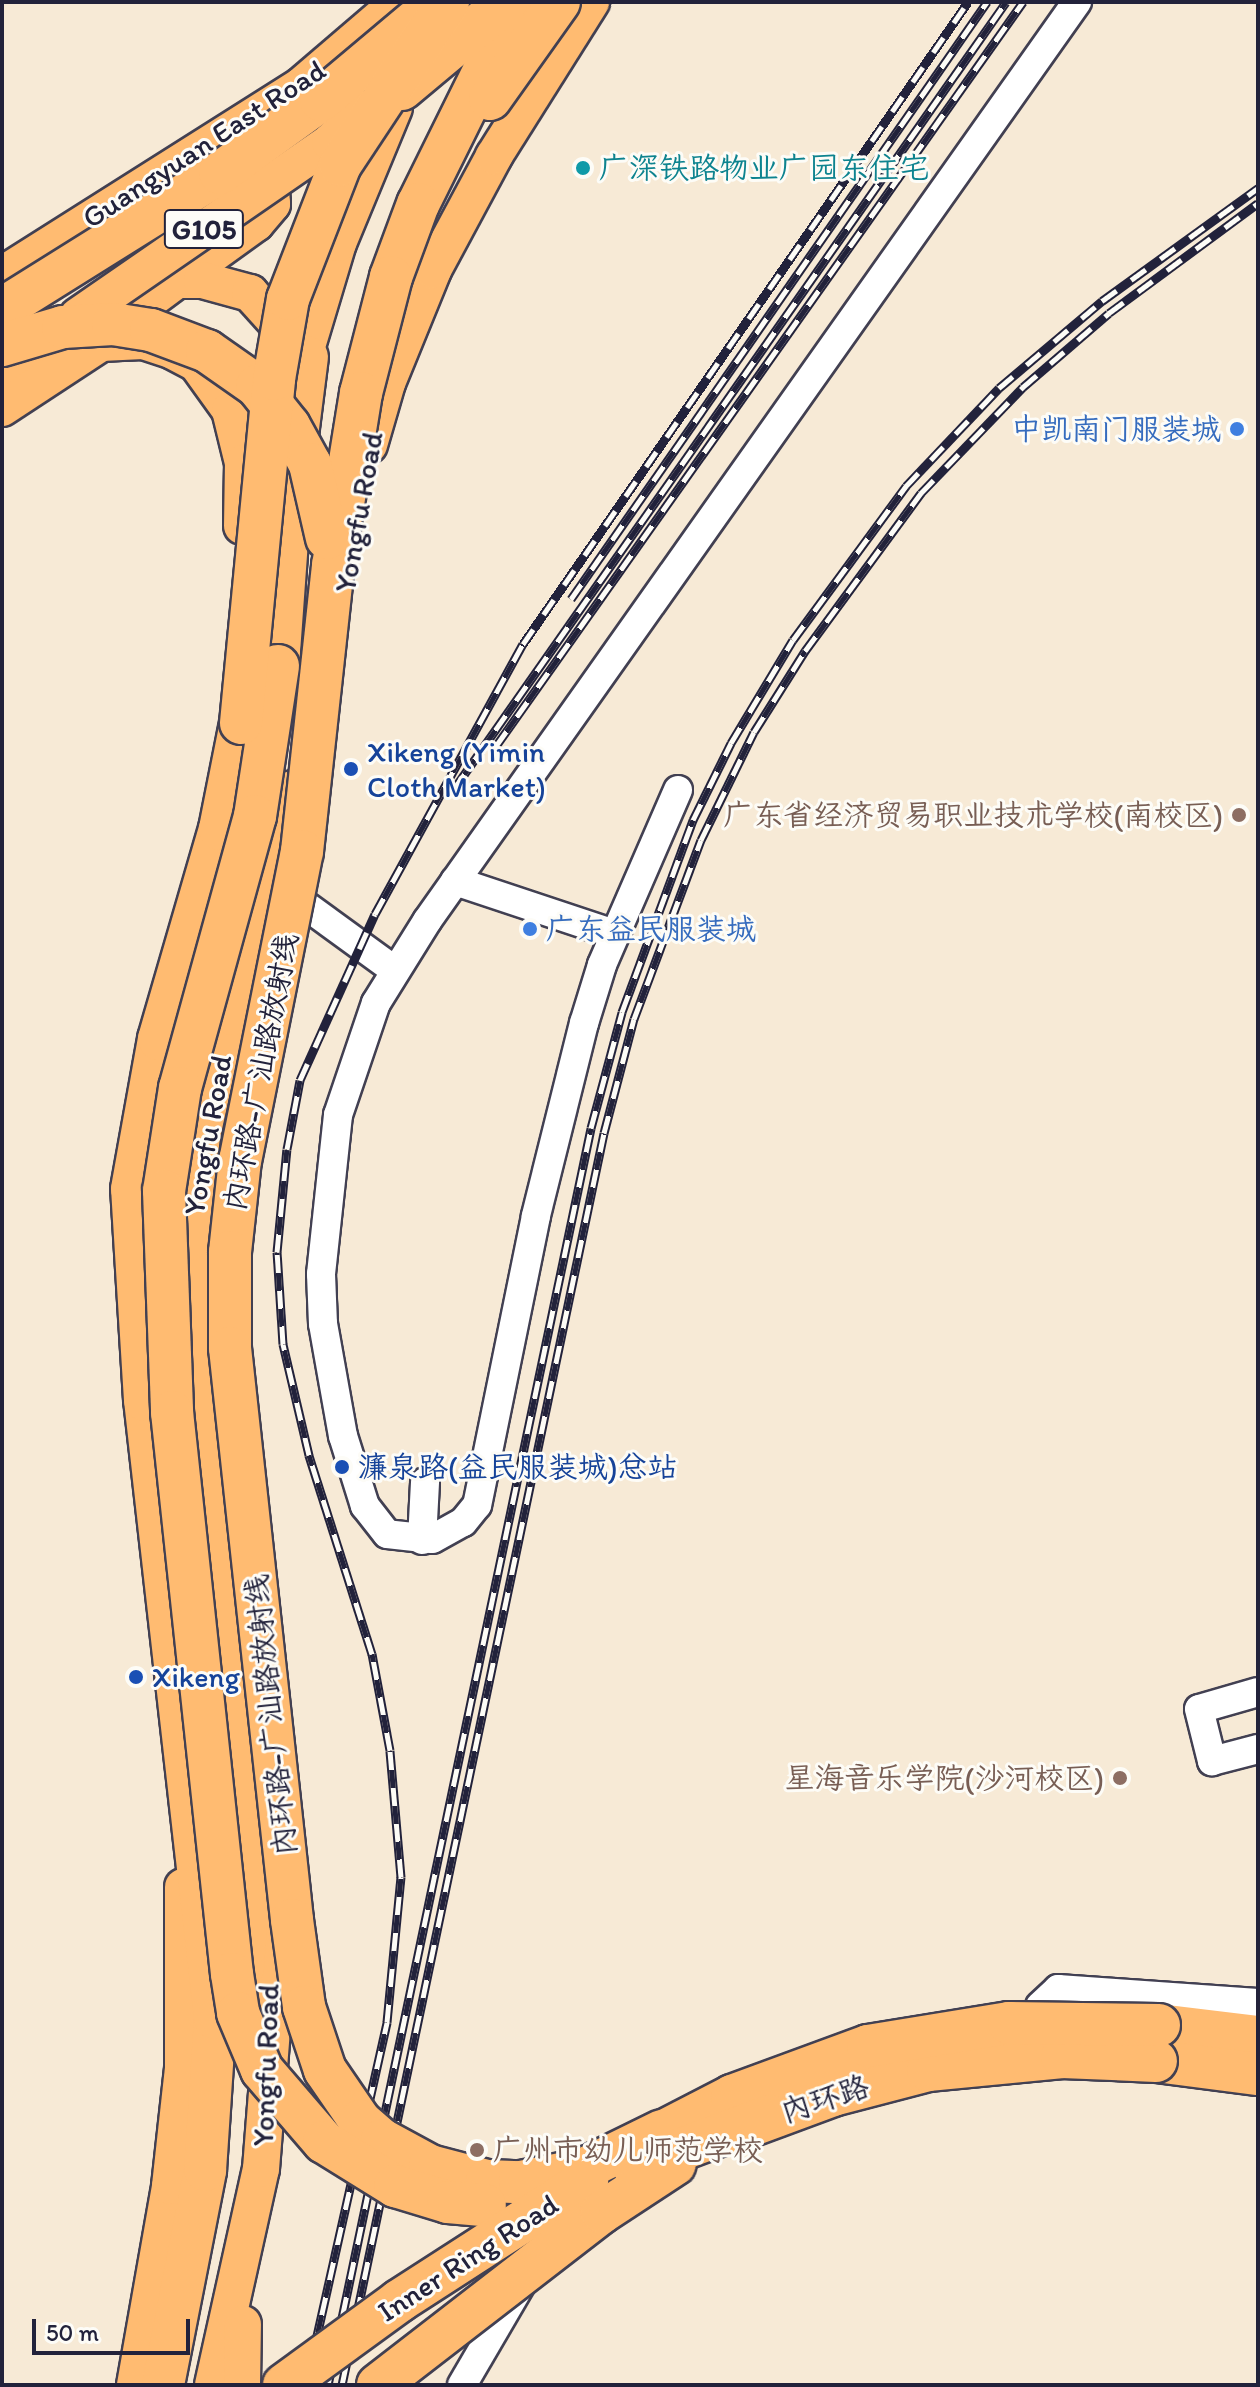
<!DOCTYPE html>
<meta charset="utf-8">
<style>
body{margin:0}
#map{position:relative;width:1260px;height:2387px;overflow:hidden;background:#f7ead6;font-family:Itim,"LXGW WenKai TC",sans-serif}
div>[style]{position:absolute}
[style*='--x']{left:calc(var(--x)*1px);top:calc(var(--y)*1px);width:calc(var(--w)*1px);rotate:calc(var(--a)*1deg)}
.roads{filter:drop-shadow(2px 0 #424052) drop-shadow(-2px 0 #424052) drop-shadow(0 2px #424052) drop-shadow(0 -2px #424052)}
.minor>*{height:28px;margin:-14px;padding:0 14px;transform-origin:14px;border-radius:14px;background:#fff}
.major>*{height:36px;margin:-18px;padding:0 18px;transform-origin:18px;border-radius:18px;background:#ffbb71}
.highway>*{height:42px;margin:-21px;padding:0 21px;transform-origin:21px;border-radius:21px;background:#ffbb71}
.rail>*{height:9px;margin-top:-4.5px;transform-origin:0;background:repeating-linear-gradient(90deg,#fdfcf7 0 18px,#22223b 0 36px);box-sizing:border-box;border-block:2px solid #22223b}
.bridges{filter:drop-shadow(2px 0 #424052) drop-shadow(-2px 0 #424052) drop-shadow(0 2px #424052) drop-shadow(0 -2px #424052)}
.major-bridge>*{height:36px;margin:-18px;padding:0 18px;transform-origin:18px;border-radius:18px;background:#ffbb71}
.highway-bridge>*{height:42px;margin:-21px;padding:0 21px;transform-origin:21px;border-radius:21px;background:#ffbb71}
.dots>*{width:22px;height:22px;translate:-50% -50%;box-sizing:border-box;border:4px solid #fdfcf7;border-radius:50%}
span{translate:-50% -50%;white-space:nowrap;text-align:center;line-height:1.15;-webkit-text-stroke:6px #fdfcf7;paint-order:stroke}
.shield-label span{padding:2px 6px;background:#fdfcf7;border:2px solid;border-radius:6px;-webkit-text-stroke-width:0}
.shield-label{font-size:28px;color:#22223b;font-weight:700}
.street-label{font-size:30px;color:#22223b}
.culture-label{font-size:30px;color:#0d838f}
.left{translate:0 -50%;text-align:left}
.shop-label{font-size:30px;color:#366cbe}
.right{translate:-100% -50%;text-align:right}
.transit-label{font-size:30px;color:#164399}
.education-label{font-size:30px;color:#785e54}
.frame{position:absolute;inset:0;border:4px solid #22223b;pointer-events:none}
.scale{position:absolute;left:32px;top:2319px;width:158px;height:36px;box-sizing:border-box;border:4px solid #22223b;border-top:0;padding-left:10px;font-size:24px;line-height:28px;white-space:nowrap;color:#22223b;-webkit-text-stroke:6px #fdfcf7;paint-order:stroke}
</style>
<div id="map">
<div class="roads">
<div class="minor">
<div style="--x:678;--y:790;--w:191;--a:113.5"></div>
<div style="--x:602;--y:965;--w:61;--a:107.2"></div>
<div style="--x:584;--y:1023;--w:199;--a:104"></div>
<div style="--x:536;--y:1216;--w:295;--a:101.5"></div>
<div style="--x:477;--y:1505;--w:22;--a:129"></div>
<div style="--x:463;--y:1522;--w:35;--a:151"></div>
<div style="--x:432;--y:1539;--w:45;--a:-173.7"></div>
<div style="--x:387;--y:1534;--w:36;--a:-128"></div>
<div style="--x:365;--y:1506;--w:73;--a:-107.4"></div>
<div style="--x:343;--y:1436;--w:114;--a:-100.1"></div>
<div style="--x:323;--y:1324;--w:50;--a:-92.3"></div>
<div style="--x:321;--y:1274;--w:160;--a:-83.9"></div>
<div style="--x:338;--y:1115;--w:118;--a:-71.3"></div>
<div style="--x:376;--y:1003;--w:97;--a:-58.1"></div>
<div style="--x:427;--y:921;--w:1126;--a:-54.73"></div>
<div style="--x:455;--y:881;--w:168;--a:18.4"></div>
<div style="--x:294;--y:897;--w:124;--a:36.1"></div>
<div style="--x:422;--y:1540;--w:58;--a:-87"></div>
<div style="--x:1258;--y:1692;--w:61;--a:163.9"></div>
<div style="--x:1199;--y:1709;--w:54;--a:76"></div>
<div style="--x:1212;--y:1761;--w:48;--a:-14.6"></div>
<div style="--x:1040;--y:2006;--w:25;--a:-43"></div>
<div style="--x:1058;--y:1989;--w:200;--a:4"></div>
<div style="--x:462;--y:2385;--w:117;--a:-59.7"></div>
</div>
<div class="major">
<div style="--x:2;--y:275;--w:355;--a:-32.3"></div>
<div style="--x:302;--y:85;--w:128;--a:-40.6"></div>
<div style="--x:177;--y:280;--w:97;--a:-35.8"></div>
<div style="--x:256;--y:223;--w:25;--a:-50"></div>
<div style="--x:272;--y:204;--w:26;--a:-94"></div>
<div style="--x:270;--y:178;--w:19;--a:-159"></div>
<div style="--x:100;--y:337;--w:96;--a:-36.5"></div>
<div style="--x:177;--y:280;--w:25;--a:0"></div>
<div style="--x:202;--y:280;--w:50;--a:15.2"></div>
<div style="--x:250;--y:293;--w:70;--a:47.9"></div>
<div style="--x:2;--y:371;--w:59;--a:-36.7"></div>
<div style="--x:296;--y:383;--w:146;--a:-73.3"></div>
<div style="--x:338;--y:243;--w:146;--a:-67.5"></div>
<div style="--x:2;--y:408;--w:118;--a:-33.3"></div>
<div style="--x:101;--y:343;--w:42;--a:-2.7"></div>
<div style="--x:143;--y:341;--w:32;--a:18"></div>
<div style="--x:173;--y:351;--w:27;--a:28"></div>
<div style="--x:197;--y:364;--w:57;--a:54.3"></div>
<div style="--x:230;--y:410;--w:55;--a:76.2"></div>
<div style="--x:243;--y:463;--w:63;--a:90.9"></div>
<div style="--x:369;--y:445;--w:65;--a:-73.8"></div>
<div style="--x:387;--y:383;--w:122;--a:-67.8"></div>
<div style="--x:433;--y:270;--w:129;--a:-61.8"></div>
<div style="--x:494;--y:156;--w:182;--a:-57.8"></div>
<div style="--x:135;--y:2385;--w:202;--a:-80"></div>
<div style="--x:170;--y:2186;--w:118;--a:-83.7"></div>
<div style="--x:183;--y:2069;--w:182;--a:-90"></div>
<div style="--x:213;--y:2385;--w:221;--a:-77.5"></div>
<div style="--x:261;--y:2169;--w:151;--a:-85.5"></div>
<div style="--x:273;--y:2018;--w:507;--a:-97.25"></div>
<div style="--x:209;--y:1515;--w:216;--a:-94.8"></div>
<div style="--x:191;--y:1300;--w:58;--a:-90"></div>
<div style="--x:191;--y:1242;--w:107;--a:-84.1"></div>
<div style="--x:202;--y:1136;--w:87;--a:-77.4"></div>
<div style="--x:221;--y:1051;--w:67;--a:-68"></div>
<div style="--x:242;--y:2385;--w:61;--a:-89.1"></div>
</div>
<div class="highway">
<div style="--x:278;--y:666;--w:183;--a:-85.9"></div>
<div style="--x:291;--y:483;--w:127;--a:-82.8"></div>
<div style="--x:233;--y:1014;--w:81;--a:-71.3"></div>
<div style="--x:259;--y:937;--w:149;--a:-76.8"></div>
<div style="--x:243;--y:1968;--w:129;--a:-86"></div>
<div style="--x:1159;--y:2025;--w:100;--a:6.9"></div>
<div style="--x:1156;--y:2061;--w:103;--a:7.3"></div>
<div style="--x:163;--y:2385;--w:219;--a:-78.9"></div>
<div style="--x:205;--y:2170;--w:152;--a:-86.2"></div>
<div style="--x:215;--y:2018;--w:622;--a:-96.46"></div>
<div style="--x:145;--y:1400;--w:211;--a:-93.5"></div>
<div style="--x:132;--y:1189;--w:152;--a:-79.8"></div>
<div style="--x:159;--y:1039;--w:219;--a:-73.8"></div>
<div style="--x:220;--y:829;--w:108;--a:-78.8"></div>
</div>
</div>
<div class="rail">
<div style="--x:571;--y:599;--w:728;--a:-55.13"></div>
<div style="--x:496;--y:746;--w:912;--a:-54.69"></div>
<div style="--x:454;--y:789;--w:961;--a:-54.95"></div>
<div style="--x:306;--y:2385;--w:372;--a:-77.4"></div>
<div style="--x:387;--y:2022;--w:146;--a:-84.5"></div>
<div style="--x:401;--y:1877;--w:127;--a:-95"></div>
<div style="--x:390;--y:1750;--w:98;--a:-100.6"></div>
<div style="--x:372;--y:1654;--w:209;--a:-107.6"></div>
<div style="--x:309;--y:1455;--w:114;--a:-103.2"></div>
<div style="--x:283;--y:1344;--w:92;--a:-93.7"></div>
<div style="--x:277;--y:1252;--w:103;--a:-84.5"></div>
<div style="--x:287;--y:1149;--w:70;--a:-79.3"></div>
<div style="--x:300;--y:1080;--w:182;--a:-65.7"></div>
<div style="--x:375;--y:914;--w:308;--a:-61.3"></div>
<div style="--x:523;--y:644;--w:781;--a:-55.27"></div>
<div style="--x:328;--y:2385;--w:1284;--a:-78.18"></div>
<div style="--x:591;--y:1128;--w:120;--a:-75"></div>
<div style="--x:622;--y:1012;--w:205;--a:-69.7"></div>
<div style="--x:693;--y:820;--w:86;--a:-63.7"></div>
<div style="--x:731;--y:743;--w:120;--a:-59"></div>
<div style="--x:793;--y:640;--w:191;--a:-53.7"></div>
<div style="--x:906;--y:486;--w:135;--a:-46.5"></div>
<div style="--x:999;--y:388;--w:135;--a:-40.2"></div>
<div style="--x:1102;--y:301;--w:193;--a:-35.9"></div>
<div style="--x:342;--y:2385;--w:1279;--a:-78.18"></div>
<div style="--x:604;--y:1133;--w:118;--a:-75.3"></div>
<div style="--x:634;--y:1019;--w:191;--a:-69.5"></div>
<div style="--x:701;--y:840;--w:120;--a:-63.9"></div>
<div style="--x:754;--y:732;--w:96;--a:-57.8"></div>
<div style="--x:805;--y:651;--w:196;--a:-53.7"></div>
<div style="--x:921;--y:493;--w:147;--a:-46.1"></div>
<div style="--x:1023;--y:387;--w:113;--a:-40.7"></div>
<div style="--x:1109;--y:313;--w:185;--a:-36.4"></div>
</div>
<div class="bridges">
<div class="major-bridge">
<div style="--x:78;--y:316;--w:306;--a:-34.6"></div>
<div style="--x:330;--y:142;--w:48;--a:-43.3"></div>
</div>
<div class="highway-bridge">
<div style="--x:518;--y:2;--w:225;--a:116.3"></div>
<div style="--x:418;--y:204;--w:78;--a:110.3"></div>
<div style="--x:391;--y:277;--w:120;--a:104.5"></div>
<div style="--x:361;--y:393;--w:175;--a:99.2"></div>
<div style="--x:333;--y:566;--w:287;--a:96.2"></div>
<div style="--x:302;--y:851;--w:315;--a:101.3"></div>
<div style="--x:240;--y:1160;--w:93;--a:96.2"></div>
<div style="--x:230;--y:1252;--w:96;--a:90"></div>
<div style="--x:230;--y:1348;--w:575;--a:83.81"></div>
<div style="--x:292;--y:1920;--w:88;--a:82.1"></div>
<div style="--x:304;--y:2007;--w:66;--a:71.6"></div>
<div style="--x:325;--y:2070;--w:62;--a:55.5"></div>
<div style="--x:360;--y:2121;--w:29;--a:41"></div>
<div style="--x:382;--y:2140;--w:55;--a:28.4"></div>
<div style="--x:430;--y:2166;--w:59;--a:14.7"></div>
<div style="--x:487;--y:2181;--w:33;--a:2"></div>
<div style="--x:520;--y:2182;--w:63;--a:-11"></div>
<div style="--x:582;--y:2170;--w:89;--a:-26"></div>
<div style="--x:402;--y:89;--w:136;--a:-39.9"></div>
<div style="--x:490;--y:99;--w:119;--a:-54.6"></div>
<div style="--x:2;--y:309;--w:257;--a:-32"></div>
<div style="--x:220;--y:173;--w:125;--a:-35.9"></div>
<div style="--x:321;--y:100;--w:123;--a:-40"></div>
<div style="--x:2;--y:345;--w:64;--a:-16.4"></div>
<div style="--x:63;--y:327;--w:50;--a:-3.4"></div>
<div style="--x:113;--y:324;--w:38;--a:9"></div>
<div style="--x:151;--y:330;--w:60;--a:20.6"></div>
<div style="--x:207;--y:351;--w:61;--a:35"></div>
<div style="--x:257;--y:386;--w:51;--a:51.3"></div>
<div style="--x:289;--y:426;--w:43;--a:61.1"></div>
<div style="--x:310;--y:464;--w:76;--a:77.1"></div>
<div style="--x:278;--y:666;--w:152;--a:98.7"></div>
<div style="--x:255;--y:816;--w:282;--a:105.4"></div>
<div style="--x:180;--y:1088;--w:104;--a:98.8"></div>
<div style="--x:164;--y:1191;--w:221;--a:87.9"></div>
<div style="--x:172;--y:1412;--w:565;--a:83.91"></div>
<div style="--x:232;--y:1974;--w:39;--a:81"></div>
<div style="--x:238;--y:2013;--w:62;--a:67.2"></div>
<div style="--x:262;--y:2070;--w:95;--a:49.3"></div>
<div style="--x:324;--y:2142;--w:84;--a:31.8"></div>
<div style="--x:395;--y:2186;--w:55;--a:16.8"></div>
<div style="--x:448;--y:2202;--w:37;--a:5"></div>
<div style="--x:241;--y:723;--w:346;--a:-84.5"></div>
<div style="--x:274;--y:379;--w:81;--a:-80.1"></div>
<div style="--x:288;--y:299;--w:144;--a:-68.8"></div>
<div style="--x:340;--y:165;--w:196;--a:-56.5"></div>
<div style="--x:744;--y:2128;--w:95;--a:-20.3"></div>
<div style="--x:833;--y:2095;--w:98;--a:-14.7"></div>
<div style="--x:928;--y:2070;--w:135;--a:-5.5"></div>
<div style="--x:1062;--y:2057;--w:94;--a:2.4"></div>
<div style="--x:653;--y:2137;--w:89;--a:-27.4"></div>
<div style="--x:732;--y:2096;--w:145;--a:-20.2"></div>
<div style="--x:868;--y:2046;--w:143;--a:-9.3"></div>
<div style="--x:1009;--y:2023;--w:150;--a:0.8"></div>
<div style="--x:634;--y:2167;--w:145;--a:-20.6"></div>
<div style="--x:284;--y:2385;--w:142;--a:-36.1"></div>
<div style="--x:399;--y:2301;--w:224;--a:-32.8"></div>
<div style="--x:378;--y:2385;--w:283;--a:-37.7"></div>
<div style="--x:602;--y:2212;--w:87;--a:-33.3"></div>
</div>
</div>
<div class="dots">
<div style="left:583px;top:168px;background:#0f9aa8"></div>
<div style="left:1237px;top:429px;background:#3f7fe0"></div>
<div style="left:351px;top:769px;background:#1a4fb4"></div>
<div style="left:1239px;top:815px;background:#8d6e63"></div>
<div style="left:530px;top:929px;background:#3f7fe0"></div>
<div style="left:342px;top:1467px;background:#1a4fb4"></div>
<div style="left:136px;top:1677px;background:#1a4fb4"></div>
<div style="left:1120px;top:1778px;background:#8d6e63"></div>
<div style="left:477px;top:2150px;background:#8d6e63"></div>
</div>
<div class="shield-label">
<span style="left:204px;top:229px">G105</span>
</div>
<div class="street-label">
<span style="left:204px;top:144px;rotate:-33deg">Guangyuan East Road</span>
<span style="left:359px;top:512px;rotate:-80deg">Yongfu Road</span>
<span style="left:261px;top:1072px;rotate:-79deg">内环路-广汕路放射线</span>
<span style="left:208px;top:1135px;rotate:-80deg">Yongfu Road</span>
<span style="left:271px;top:1715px;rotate:-96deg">内环路-广汕路放射线</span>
<span style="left:266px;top:2065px;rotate:-88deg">Yongfu Road</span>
<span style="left:825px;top:2099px;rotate:-18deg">内环路</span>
<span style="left:468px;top:2258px;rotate:-33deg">Inner Ring Road</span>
</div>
<div class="culture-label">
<span class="left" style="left:599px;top:168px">广深铁路物业广园东住宅</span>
</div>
<div class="shop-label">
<span class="right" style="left:1221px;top:429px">中凯南门服装城</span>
<span class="left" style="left:546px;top:929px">广东益民服装城</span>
</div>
<div class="transit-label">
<span class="left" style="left:367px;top:769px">Xikeng (Yimin<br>Cloth Market)</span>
<span class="left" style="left:358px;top:1467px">濂泉路(益民服装城)总站</span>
<span class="left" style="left:152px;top:1677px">Xikeng</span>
</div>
<div class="education-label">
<span class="right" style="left:1223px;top:815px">广东省经济贸易职业技术学校(南校区)</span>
<span class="right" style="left:1104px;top:1778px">星海音乐学院(沙河校区)</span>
<span class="left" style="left:493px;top:2150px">广州市幼儿师范学校</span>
</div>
<div class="frame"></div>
<div class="scale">50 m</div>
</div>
